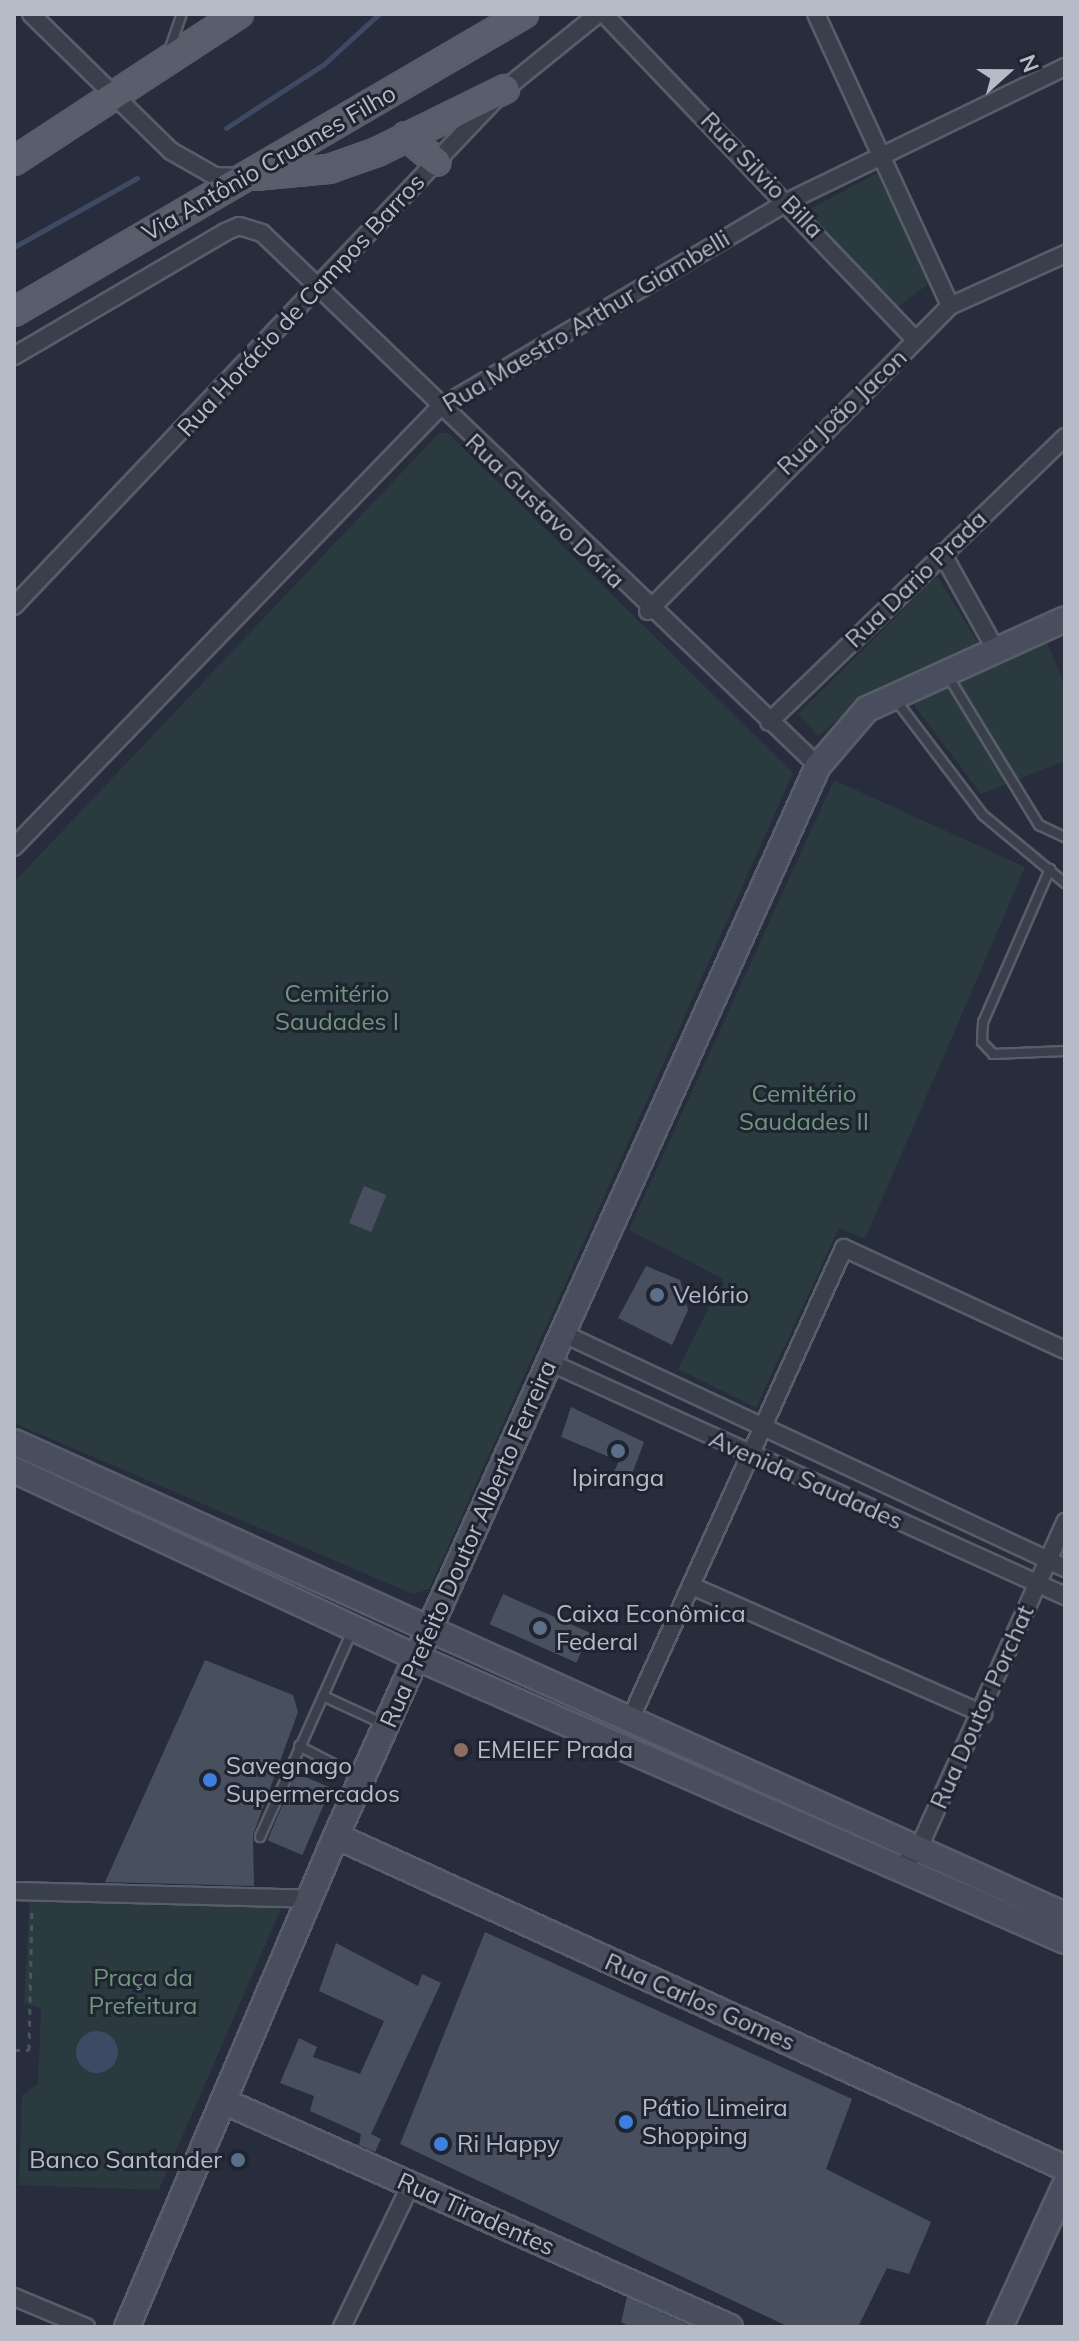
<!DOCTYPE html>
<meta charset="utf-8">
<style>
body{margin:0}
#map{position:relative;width:1079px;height:2341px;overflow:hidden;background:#272d3c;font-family:Mulish,sans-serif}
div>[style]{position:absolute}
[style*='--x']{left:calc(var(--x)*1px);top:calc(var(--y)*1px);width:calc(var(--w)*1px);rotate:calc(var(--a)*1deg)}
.green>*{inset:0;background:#2a3a3e}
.water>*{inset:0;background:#3e4963}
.round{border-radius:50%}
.stream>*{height:5px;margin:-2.5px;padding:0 2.5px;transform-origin:2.5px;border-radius:2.5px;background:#3e4963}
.building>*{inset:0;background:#485060;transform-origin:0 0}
.path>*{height:3px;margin-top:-1.5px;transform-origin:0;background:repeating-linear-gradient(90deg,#48575c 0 6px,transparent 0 12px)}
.roads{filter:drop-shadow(2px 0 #585d6a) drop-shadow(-2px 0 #585d6a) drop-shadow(0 2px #585d6a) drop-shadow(0 -2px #585d6a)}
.lane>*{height:8px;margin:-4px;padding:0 4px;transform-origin:4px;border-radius:4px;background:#3a3f4c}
.street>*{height:16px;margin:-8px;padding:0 8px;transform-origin:8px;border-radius:8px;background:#3a3f4c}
.secondary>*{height:24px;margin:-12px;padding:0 12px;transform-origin:12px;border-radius:12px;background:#494e5f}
.primary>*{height:26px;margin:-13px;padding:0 13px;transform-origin:13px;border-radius:13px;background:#585e6c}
.dots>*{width:22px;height:22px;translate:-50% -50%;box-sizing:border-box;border:4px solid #1f2431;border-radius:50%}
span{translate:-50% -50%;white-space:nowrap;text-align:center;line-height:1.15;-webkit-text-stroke:6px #1f2431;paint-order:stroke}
.street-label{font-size:24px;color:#b6bbc7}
.park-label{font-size:24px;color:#70967d}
.poi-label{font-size:24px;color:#b6bbc7}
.left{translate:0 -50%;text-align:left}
.right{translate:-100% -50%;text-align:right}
.frame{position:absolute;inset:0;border:16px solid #b6bbc7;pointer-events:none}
.north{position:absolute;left:967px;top:32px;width:80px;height:80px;-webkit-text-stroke:6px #1f2431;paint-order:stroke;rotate:69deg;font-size:22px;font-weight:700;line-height:32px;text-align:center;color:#b6bbc7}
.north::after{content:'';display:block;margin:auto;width:28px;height:36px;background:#b6bbc7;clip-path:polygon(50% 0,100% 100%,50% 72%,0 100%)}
</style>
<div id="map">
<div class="green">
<div style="clip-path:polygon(877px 173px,930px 283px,896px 308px,806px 211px)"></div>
<div style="clip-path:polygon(439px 433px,448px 433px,793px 773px,429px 1589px,413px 1594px,14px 1423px,14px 882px)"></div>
<div style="clip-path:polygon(937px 576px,979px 644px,875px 689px,818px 736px,798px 714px)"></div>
<div style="clip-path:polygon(1045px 638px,1065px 685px,1065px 761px,981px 794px,909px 698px)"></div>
<div style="clip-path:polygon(834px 780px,1025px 867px,865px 1239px,839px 1228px,756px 1408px,678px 1369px,723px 1279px,629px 1230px)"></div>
<div style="clip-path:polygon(30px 1897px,283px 1904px,159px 2190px,19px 2185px,22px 2095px,38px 2084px,41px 2008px,24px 2004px)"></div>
</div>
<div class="water">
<div class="round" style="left:76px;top:2031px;width:42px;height:42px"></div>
</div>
<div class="stream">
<div style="--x:226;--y:128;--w:117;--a:-33.1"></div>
<div style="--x:324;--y:64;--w:74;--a:-42.3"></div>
<div style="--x:14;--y:247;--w:141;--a:-29.3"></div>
</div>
<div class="building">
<div style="left:364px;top:1186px;width:24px;height:40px;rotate:22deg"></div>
<div style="clip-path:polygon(646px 1266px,680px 1280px,688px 1310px,672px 1345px,618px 1318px)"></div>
<div style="clip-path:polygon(571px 1407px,644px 1442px,629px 1482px,612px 1476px,619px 1461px,561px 1437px)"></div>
<div style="left:503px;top:1594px;width:95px;height:33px;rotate:24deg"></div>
<div style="clip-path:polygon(205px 1660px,293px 1695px,298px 1712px,253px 1835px,254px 1886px,105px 1882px)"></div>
<div style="left:296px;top:1773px;width:38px;height:73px;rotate:23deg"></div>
<div style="clip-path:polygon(485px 1932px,852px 2099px,826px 2169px,931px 2222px,909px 2274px,887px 2268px,858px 2327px,789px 2327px,400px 2144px)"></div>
<div style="clip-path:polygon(336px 1943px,418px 1986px,422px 1974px,441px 1983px,371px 2134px,381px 2139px,375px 2152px,359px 2145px,361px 2134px,310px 2111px,314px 2096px,280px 2083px,299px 2038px,317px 2047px,313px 2057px,360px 2074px,384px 2021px,319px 1991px)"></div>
<div style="clip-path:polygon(627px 2297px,693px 2327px,630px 2327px,621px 2322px)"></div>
</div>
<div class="path">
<div style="--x:14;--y:2050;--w:15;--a:0"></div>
<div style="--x:29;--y:2050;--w:141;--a:-88.8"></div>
</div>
<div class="roads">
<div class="lane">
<div style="--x:169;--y:51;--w:39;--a:-71"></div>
<div style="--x:948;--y:676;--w:175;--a:58.6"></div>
<div style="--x:1039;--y:825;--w:29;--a:25"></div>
<div style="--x:895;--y:699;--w:146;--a:52.8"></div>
<div style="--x:983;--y:815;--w:107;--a:39.7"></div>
<div style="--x:1050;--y:869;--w:167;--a:113.6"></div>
<div style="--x:983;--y:1022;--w:20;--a:93"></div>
<div style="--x:982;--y:1042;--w:16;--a:47"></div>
<div style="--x:993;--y:1054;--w:72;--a:-2.4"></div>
<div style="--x:323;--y:1696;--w:67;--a:24.7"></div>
<div style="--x:299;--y:1746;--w:68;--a:27.3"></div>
<div style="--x:260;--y:1837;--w:228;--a:-65.9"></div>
</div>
<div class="street">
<div style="--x:31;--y:14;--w:196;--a:44.4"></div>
<div style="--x:171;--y:151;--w:51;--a:29.6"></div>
<div style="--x:215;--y:176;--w:27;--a:2"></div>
<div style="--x:604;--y:14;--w:451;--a:46.3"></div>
<div style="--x:816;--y:14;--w:321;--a:65.3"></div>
<div style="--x:14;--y:356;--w:245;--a:-30.4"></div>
<div style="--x:225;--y:232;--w:15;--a:-23"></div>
<div style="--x:239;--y:226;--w:24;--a:17"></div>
<div style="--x:262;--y:233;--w:770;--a:43.79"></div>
<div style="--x:942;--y:553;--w:111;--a:60.9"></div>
<div style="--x:14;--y:606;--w:713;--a:-46.48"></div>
<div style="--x:505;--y:89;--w:119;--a:-38.9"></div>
<div style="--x:648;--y:611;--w:429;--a:-45.3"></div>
<div style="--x:950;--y:306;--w:126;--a:-24.3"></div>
<div style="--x:769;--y:722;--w:411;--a:-43.9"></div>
<div style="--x:14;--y:847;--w:611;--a:-45.93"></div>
<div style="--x:439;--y:408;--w:407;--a:-30.6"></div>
<div style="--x:789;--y:201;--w:307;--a:-25.9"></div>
<div style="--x:562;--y:1333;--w:555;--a:25.04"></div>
<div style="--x:549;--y:1362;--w:567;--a:24.39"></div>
<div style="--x:694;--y:1587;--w:316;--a:23.7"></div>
<div style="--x:629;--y:1722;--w:520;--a:-65.6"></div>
<div style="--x:844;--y:1248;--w:243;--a:24.8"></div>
<div style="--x:890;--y:1863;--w:12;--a:9"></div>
<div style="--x:902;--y:1865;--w:20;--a:-41"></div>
<div style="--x:917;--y:1852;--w:362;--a:-65.8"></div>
<div style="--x:14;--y:1891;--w:297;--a:1.5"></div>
<div style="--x:14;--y:2297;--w:78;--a:22.6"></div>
<div style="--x:342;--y:2327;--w:159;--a:-64.2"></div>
</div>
<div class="secondary">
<div style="--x:14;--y:1442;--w:1153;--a:24.23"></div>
<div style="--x:14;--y:1470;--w:448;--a:25"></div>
<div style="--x:420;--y:1659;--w:704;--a:23.62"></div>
<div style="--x:336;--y:1836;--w:801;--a:24.49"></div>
<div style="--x:223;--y:2101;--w:555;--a:24.03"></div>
<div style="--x:127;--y:2327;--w:534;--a:-66.94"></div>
<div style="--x:336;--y:1836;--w:1174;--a:-65.75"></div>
<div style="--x:818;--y:766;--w:75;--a:-49.3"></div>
<div style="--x:867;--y:709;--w:217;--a:-24.4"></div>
<div style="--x:1000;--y:2327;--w:156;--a:-65.4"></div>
</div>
<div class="primary">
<div style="--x:406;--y:136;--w:40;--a:40"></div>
<div style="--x:14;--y:161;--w:269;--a:-33.2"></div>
<div style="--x:255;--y:176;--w:74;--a:-5.4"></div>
<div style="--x:329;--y:169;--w:51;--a:-19.5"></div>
<div style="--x:377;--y:152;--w:143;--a:-26.2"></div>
<div style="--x:14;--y:312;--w:591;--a:-30.3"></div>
</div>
</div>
<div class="dots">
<div style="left:657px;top:1295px;background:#5c6f8a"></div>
<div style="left:618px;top:1451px;background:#5c6f8a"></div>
<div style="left:540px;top:1628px;background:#5c6f8a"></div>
<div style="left:461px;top:1750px;background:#8d6e63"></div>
<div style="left:210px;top:1780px;background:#3f7fe0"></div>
<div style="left:626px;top:2122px;background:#3f7fe0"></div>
<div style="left:441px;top:2144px;background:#3f7fe0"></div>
<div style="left:238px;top:2160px;background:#5c6f8a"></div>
</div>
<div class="street-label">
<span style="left:269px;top:163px;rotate:-30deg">Via Antônio Cruanes Filho</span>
<span style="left:762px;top:175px;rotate:46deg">Rua Silvio Billa</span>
<span style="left:301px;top:305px;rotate:-47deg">Rua Horácio de Campos Barros</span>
<span style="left:586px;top:321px;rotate:-31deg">Rua Maestro Arthur Giambelli</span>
<span style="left:842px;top:412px;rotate:-44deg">Rua João Jacon</span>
<span style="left:545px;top:511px;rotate:44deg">Rua Gustavo Dória</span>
<span style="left:916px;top:579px;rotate:-44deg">Rua Dario Prada</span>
<span style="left:806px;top:1480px;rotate:24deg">Avenida Saudades</span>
<span style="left:468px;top:1544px;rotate:-66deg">Rua Prefeito Doutor Alberto Ferreira</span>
<span style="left:982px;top:1707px;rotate:-66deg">Rua Doutor Porchat</span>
<span style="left:700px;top:2002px;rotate:24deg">Rua Carlos Gomes</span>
<span style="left:476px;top:2214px;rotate:24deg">Rua Tiradentes</span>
</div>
<div class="park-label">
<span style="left:337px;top:1008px">Cemitério<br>Saudades I</span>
<span style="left:804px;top:1108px">Cemitério<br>Saudades II</span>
<span style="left:143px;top:1992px">Praça da<br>Prefeitura</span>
</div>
<div class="poi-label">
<span class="left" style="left:673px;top:1295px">Velório</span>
<span style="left:618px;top:1478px">Ipiranga</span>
<span class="left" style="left:556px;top:1628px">Caixa Econômica<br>Federal</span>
<span class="left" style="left:477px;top:1750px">EMEIEF Prada</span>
<span class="left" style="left:226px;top:1780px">Savegnago<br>Supermercados</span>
<span class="left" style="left:642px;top:2122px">Pátio Limeira<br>Shopping</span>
<span class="left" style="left:457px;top:2144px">Ri Happy</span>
<span class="right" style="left:222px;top:2160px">Banco Santander</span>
</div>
<div class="frame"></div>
<div class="north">N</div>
</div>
